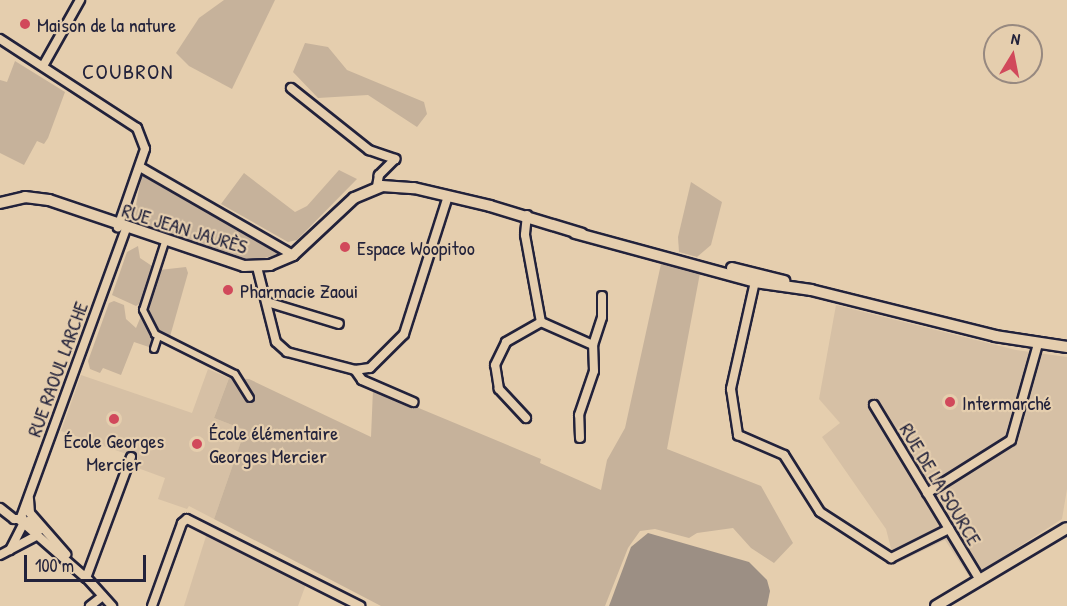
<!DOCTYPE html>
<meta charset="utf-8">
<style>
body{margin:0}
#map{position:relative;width:1067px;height:606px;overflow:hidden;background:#e5ceae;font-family:"Patrick Hand",sans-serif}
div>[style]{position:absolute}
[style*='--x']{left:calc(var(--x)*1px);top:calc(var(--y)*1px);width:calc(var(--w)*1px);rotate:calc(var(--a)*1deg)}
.built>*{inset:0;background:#d6c0a5}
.green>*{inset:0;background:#c6b29b}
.water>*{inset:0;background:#9c8f84}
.roads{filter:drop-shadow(2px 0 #22223b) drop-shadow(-2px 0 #22223b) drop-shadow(0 2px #22223b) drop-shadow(0 -2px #22223b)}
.pedestrian>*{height:6px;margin:-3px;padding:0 3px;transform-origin:3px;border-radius:3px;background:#e5ceae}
.minor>*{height:8px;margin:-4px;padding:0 4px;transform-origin:4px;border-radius:4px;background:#e5ceae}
.tertiary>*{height:10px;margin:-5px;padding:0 5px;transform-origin:5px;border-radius:5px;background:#e5ceae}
.dots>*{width:16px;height:16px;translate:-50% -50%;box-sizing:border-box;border:3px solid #e5ceae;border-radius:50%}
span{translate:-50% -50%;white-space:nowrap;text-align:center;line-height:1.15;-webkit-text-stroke:4.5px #e5ceae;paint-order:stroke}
.poi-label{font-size:20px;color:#22223b}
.left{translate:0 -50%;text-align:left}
.street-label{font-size:20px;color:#22223b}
.quarter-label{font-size:22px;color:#22223b;letter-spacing:1.5px}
.north{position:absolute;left:983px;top:24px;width:60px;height:60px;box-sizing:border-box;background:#e5ceae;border:2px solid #978980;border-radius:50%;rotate:10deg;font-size:16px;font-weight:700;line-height:24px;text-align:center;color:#22223b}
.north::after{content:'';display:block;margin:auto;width:21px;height:27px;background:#d1495b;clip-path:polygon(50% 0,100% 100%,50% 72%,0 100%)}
.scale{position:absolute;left:24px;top:555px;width:122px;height:27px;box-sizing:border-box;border:3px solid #22223b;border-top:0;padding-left:8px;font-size:18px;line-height:21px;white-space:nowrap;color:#22223b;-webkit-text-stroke:4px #e5ceae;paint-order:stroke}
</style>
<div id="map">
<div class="built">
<div style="clip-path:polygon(836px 305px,1016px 350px,1067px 357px,1067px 489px,1062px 519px,970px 578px,945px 540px,895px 564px,886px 529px,822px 437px,840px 423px,819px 399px)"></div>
<div style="clip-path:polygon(208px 369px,229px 378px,214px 418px,245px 430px,214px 519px,189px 506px,187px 509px,158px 499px,165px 478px,135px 467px,138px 458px,61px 431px,81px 375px,192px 413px)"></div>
<div style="clip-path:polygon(207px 533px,306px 584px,298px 606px,184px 606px)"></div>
</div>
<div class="green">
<div style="clip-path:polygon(224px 0,275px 0,232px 89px,189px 66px,176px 53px,199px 18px)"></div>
<div style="clip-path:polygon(305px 43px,328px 47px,347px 70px,424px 102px,427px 114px,417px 127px,368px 95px,318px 98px,293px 72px)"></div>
<div style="clip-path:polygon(15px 61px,65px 92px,48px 138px,44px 144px,37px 141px,24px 165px,0 153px,0 80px,7px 82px)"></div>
<div style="clip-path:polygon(339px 170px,357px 179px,297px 240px,288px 242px,221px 204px,244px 173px,295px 212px,307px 206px)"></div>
<div style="clip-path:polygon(142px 173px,281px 253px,258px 260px,247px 259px,133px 221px)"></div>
<div style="clip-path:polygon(691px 182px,722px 202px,711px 245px,697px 257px,679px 252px,678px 237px)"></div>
<div style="clip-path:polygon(138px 246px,140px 258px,155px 268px,143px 302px,136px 306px,112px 295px,127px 252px)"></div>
<div style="clip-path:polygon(661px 264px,700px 273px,667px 449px,761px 486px,793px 543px,774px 563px,751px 548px,733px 528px,697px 533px,689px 538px,655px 529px,640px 531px,628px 548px,605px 606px,381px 606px,214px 519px,245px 430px,214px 418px,229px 378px,249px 379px,371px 437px,373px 389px,541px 459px,540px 463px,601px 490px,607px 460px,625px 428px)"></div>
<div style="clip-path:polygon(186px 267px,188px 273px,169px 340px,159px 335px,148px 315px,148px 303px,159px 270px)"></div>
<div style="clip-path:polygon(114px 301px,124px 305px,126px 319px,136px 328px,141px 316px,144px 317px,155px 337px,152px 348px,134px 342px,121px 375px,103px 368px,100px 373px,90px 369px,88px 361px,109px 303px)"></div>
</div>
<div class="water">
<div style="clip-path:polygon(648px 533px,749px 562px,767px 580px,770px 591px,767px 606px,609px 606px,631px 547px)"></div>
</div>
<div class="roads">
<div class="pedestrian">
<div style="--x:165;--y:242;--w:71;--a:107.9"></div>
<div style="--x:143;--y:310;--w:27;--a:63"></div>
<div style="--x:155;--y:334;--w:89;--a:26.6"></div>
<div style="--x:235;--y:374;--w:28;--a:58"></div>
<div style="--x:154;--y:349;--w:13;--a:-72"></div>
</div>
<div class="minor">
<div style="--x:0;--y:39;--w:163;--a:33"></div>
<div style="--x:137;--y:128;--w:22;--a:69"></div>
<div style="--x:145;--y:149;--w:83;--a:109.1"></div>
<div style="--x:43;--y:66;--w:76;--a:-60.7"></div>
<div style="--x:291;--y:88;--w:100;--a:38.5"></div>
<div style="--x:369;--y:150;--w:28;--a:19"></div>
<div style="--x:395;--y:159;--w:23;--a:135"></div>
<div style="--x:379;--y:175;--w:11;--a:100"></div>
<div style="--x:140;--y:167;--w:177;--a:29.9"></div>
<div style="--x:527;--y:215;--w:20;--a:96"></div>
<div style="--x:525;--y:235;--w:88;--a:79.6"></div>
<div style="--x:257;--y:267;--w:77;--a:75.8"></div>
<div style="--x:276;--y:342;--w:15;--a:42"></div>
<div style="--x:287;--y:352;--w:70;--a:14.8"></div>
<div style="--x:355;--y:370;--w:15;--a:-8"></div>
<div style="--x:370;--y:368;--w:48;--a:-45"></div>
<div style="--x:404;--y:334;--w:145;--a:-72.3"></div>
<div style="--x:756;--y:277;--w:115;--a:102.6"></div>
<div style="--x:731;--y:389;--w:47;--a:81.3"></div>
<div style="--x:738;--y:435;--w:50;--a:23.5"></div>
<div style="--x:784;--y:455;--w:67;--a:57.7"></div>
<div style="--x:820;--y:512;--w:85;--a:32.9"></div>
<div style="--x:891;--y:558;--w:65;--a:-26.6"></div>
<div style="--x:267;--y:302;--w:75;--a:17"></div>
<div style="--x:541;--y:322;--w:57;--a:23.9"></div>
<div style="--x:355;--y:370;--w:12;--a:55"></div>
<div style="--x:362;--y:380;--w:56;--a:23.3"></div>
<div style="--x:874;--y:405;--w:205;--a:58.8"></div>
<div style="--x:526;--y:418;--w:40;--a:-133"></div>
<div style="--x:499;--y:389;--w:24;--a:-99"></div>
<div style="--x:495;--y:365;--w:25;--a:-64"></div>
<div style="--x:506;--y:342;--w:40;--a:-29.7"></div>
<div style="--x:580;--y:438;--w:23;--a:-92"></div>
<div style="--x:579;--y:415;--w:46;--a:-71.2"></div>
<div style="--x:594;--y:371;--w:26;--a:-92"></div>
<div style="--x:593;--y:345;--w:29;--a:-72"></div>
<div style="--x:602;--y:317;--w:21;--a:-90"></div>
<div style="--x:927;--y:493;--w:99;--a:-32.2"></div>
<div style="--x:1011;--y:440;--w:100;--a:-74.3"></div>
<div style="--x:29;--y:499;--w:14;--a:86"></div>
<div style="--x:30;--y:513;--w:55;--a:48.7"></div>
<div style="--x:0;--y:508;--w:18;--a:38"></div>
<div style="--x:14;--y:519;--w:9;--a:0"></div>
<div style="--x:10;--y:550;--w:28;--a:-63"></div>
<div style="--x:23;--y:525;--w:7;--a:-34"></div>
<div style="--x:29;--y:521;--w:14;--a:39"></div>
<div style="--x:0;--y:555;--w:41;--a:-27.8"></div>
<div style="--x:84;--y:575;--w:42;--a:47.9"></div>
<div style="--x:86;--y:578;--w:88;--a:-138.7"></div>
<div style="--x:20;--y:520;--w:310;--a:-70"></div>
<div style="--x:86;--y:578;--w:129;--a:-69.6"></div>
<div style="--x:90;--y:606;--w:16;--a:-38"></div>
<div style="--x:152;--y:606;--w:88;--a:-70.1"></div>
<div style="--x:182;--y:523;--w:6;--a:-39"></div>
<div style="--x:187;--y:519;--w:194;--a:26.7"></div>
</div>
<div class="tertiary">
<div style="--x:0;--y:203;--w:26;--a:-13"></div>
<div style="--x:25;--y:197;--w:24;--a:7"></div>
<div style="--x:49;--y:200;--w:206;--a:18.7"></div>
<div style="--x:244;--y:266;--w:26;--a:-2"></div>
<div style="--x:270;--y:265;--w:25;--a:-23"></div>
<div style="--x:293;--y:255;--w:83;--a:-43.1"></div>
<div style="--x:354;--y:198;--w:30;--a:-23"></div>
<div style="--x:382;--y:186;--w:32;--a:4"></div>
<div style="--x:414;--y:188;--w:78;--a:13.3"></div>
<div style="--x:490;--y:206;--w:96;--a:16.9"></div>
<div style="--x:575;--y:233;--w:187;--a:15.2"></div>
<div style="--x:755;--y:282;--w:57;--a:8.1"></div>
<div style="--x:811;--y:290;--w:190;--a:14"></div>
<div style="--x:995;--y:336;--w:73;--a:8.7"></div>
<div style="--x:732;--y:268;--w:54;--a:14"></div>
<div style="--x:936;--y:606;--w:152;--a:-30.8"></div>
</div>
</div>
<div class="dots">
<div style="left:25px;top:24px;background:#d1495b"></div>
<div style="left:345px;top:247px;background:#d1495b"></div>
<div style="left:228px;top:290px;background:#d1495b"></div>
<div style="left:950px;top:402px;background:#d1495b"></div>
<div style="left:114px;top:419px;background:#d1495b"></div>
<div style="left:197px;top:444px;background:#d1495b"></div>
</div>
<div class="poi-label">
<span class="left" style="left:37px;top:24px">Maison de la nature</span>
<span class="left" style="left:357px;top:247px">Espace Woopitoo</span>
<span class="left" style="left:240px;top:290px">Pharmacie Zaoui</span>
<span class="left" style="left:962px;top:402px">Intermarché</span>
<span class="left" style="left:209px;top:444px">École élémentaire<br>Georges Mercier</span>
<span style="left:114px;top:452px">École Georges<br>Mercier</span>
</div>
<div class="street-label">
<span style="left:185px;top:228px;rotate:17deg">RUE JEAN JAURÈS</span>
<span style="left:57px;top:369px;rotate:-70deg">RUE RAOUL LARCHE</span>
<span style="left:941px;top:484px;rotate:59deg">RUE DE LA SOURCE</span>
</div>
<div class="quarter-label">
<span style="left:128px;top:72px">COUBRON</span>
</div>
<div class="north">N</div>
<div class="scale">100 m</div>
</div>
